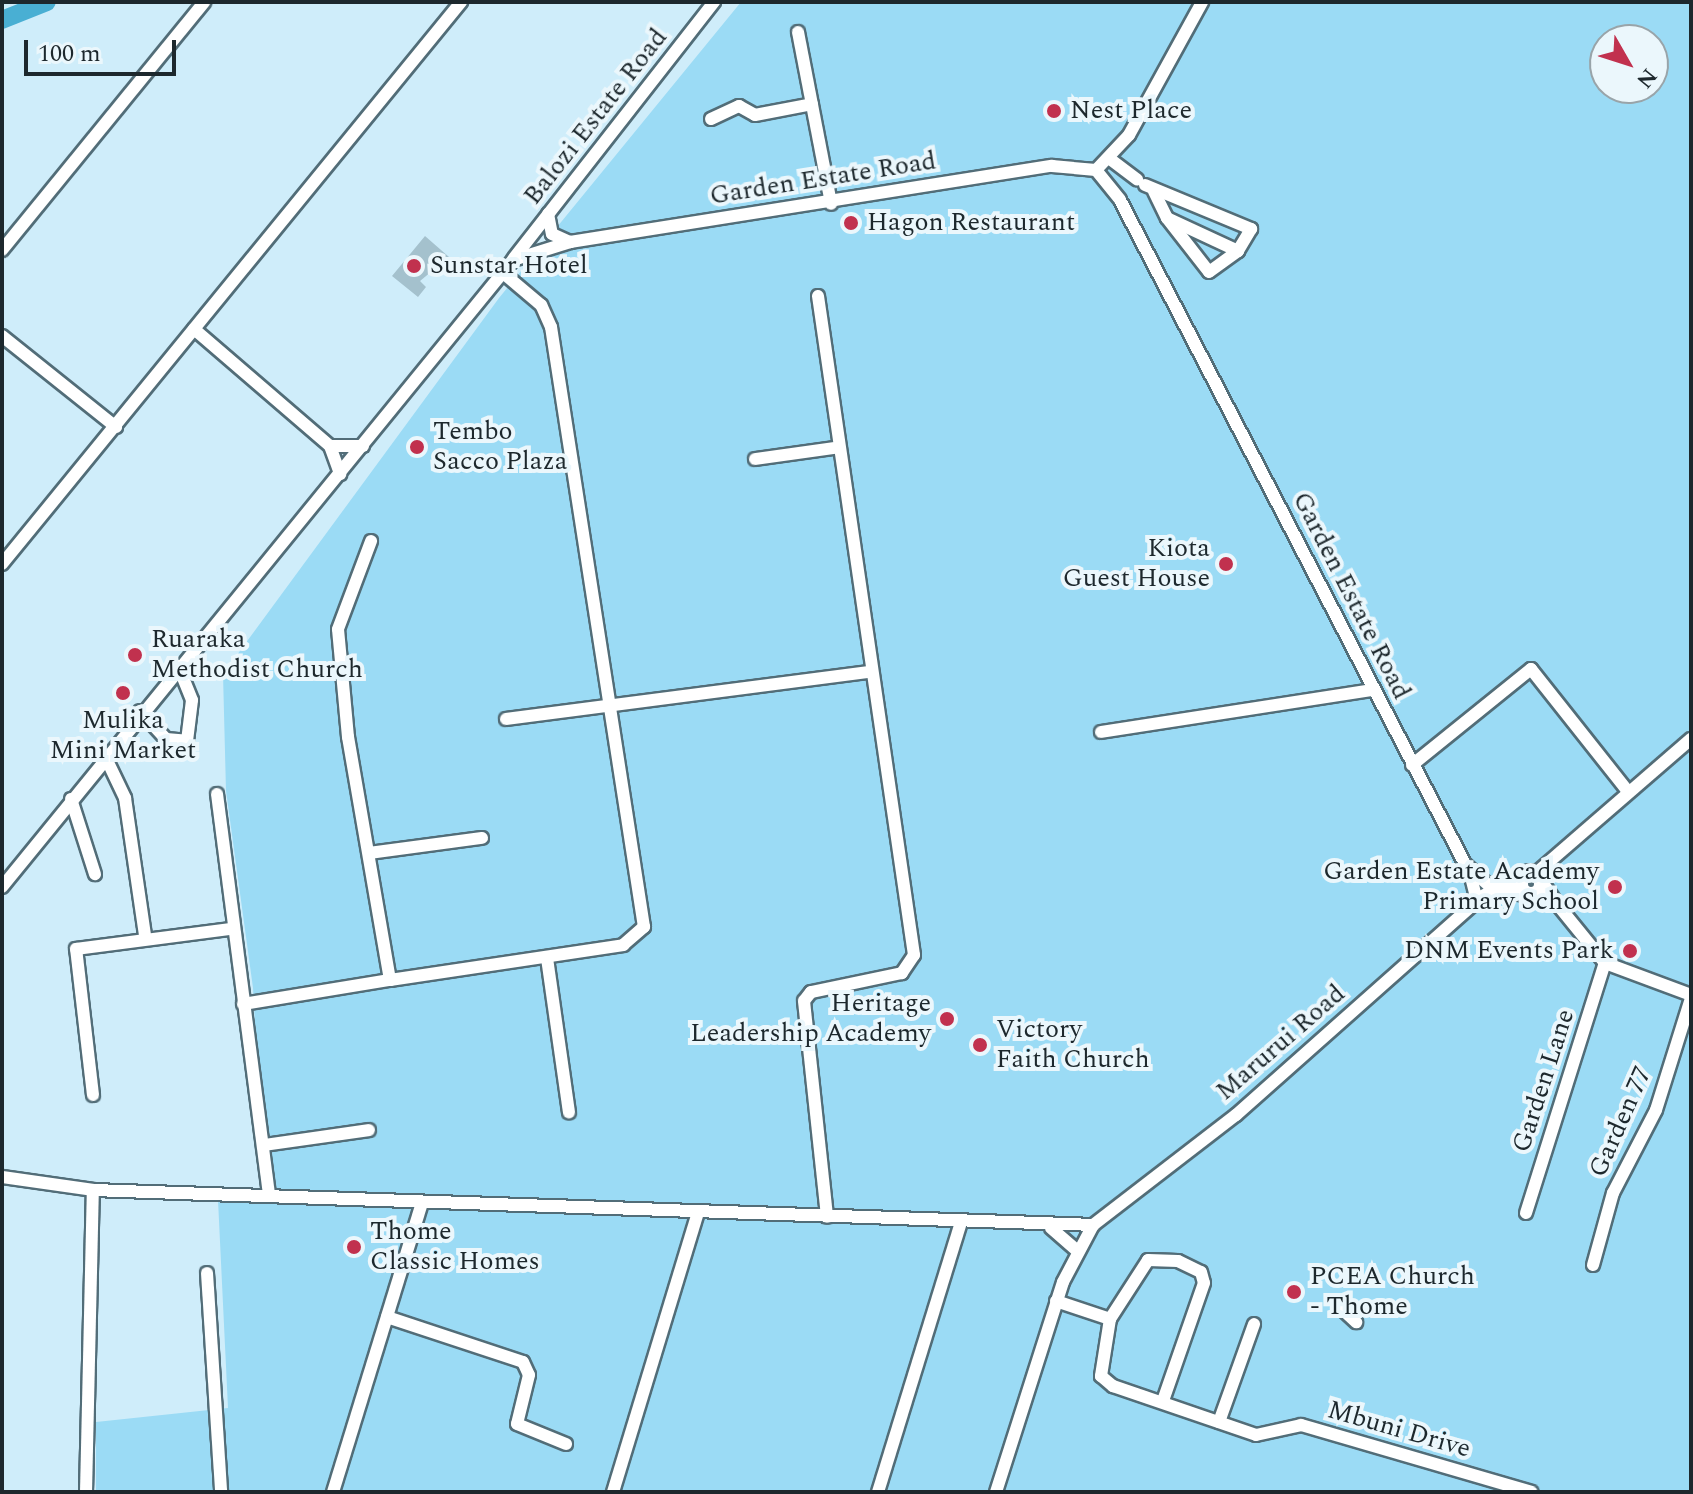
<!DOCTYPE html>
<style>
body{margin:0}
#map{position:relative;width:1693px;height:1494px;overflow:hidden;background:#cfedfa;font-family:Spectral,serif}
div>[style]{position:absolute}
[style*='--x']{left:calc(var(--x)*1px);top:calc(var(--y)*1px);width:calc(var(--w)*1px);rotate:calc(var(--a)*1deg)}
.green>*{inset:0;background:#9bdbf5}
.river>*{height:18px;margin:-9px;padding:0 9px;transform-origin:9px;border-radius:9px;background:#49afd3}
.building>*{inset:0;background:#a4c1cd}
.roads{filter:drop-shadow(2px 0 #526d78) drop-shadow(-2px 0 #526d78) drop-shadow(0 2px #526d78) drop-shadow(0 -2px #526d78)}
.minor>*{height:12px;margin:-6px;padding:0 6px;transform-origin:6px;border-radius:6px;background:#fff}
.major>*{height:16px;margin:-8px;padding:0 8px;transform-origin:8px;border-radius:8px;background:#fff}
.major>.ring{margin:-8px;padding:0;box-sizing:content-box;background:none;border:16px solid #fff;border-radius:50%}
.dots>*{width:22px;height:22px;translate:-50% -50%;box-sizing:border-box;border:4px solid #ebf7fc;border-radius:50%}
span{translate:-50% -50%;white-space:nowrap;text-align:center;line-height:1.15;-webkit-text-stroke:8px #ebf7fc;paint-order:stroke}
.poi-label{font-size:26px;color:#1d282d}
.left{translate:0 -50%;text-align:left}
.right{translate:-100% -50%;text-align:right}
.street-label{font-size:26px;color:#1d282d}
.frame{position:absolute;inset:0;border:4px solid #1d282d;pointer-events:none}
.north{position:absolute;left:1589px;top:24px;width:80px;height:80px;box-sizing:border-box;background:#ebf7fc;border:2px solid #99a4a9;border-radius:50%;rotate:129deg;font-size:22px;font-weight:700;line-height:32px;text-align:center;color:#1d282d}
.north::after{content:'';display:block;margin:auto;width:28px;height:36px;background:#c1314e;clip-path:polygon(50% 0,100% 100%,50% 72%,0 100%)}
.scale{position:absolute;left:24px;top:40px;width:152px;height:36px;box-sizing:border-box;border:4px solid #1d282d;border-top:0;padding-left:10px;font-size:24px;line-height:28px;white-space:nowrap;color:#1d282d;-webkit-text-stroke:6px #ebf7fc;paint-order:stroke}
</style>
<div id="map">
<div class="green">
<div style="clip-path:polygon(evenodd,741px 2px,1691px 2px,1691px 1492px,96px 1492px,96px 1422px,228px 1408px,218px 1200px,265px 1199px,253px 988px,226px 791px,223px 674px,499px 298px,741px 2px,1605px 40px,1653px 40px,1653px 88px,1605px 88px,1605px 40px)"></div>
</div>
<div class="river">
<div style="--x:2;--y:20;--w:48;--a:-21.8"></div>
</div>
<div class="building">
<div style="clip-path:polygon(425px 236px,449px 257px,420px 281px,426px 287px,418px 297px,392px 276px)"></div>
</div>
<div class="roads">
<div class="minor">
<div style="--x:798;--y:32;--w:175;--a:79.1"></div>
<div style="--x:711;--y:119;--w:31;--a:-25"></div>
<div style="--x:739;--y:106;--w:18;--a:29"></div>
<div style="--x:755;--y:115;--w:58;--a:-10.9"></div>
<div style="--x:1110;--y:159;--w:34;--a:37"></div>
<div style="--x:1096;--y:170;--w:48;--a:-46.7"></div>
<div style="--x:1129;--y:135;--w:152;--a:-61.2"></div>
<div style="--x:1145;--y:185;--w:115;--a:22.5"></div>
<div style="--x:1251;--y:229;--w:26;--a:121"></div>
<div style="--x:1238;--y:251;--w:78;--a:-155.1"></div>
<div style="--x:1167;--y:218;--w:30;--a:-116"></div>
<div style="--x:548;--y:214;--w:20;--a:79"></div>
<div style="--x:552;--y:234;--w:20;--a:24"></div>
<div style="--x:1167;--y:218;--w:68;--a:52.1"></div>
<div style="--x:1209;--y:272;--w:36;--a:-36"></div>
<div style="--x:2;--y:250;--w:320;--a:-50.8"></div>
<div style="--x:514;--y:258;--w:325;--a:-52"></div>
<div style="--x:818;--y:296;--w:666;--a:81.71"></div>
<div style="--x:914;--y:955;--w:22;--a:124"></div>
<div style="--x:902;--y:973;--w:93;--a:168.2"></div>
<div style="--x:811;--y:992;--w:11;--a:128"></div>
<div style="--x:804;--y:1001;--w:217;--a:83.9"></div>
<div style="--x:194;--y:329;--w:179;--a:40.7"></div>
<div style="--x:330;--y:446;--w:30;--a:70"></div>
<div style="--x:2;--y:336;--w:146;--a:38.6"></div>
<div style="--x:330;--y:446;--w:33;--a:0"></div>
<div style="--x:755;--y:459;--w:80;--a:-7.9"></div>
<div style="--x:2;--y:564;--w:726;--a:-50.76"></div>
<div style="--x:140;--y:711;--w:38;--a:47"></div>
<div style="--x:166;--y:739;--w:21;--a:5"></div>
<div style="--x:187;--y:741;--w:41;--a:-83"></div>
<div style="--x:192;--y:700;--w:37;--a:-112"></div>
<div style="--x:506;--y:719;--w:366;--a:-7.4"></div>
<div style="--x:1101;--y:732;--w:274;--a:-8.8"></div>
<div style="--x:105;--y:756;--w:47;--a:64.5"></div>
<div style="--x:125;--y:798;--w:138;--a:81.7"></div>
<div style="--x:1412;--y:765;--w:153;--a:-38.9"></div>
<div style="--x:1531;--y:669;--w:153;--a:51.6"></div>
<div style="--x:217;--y:794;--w:401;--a:82.6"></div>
<div style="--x:71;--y:799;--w:79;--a:72.3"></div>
<div style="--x:369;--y:853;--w:114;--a:-7.6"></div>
<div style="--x:1535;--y:874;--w:206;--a:-40.9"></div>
<div style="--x:1541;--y:880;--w:29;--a:56"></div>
<div style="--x:2;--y:887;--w:809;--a:-50.82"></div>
<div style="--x:513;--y:260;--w:60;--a:-17.5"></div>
<div style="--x:570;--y:242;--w:488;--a:-9"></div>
<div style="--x:1052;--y:166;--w:44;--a:5.2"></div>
<div style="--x:1096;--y:170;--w:38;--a:51"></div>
<div style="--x:1120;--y:200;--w:748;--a:62.54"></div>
<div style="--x:1465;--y:864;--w:39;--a:42"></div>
<div style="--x:1530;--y:895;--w:28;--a:18"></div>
<div style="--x:1557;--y:904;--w:76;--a:50.9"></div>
<div style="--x:1605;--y:963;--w:92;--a:20.4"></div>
<div style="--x:547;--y:958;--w:156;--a:81.9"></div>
<div style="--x:390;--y:980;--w:236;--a:-8.5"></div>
<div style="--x:623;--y:945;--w:28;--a:-41"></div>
<div style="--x:644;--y:927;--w:607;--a:-98.81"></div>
<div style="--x:551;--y:327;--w:24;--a:-114"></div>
<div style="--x:541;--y:305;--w:51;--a:-139.8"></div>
<div style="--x:243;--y:1004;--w:149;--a:-9.3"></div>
<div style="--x:390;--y:980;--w:247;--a:-99.8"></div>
<div style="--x:348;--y:737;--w:108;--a:-95.3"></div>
<div style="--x:338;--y:629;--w:94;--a:-69.4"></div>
<div style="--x:93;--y:1095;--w:147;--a:-96.6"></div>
<div style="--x:76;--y:949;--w:156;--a:-7.4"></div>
<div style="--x:264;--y:1145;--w:106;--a:-8.1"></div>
<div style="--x:2;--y:1177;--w:92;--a:8.1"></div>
<div style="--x:93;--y:1190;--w:1001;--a:2"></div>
<div style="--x:1526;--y:1213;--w:262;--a:-72.5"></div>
<div style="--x:1051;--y:1228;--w:33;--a:41"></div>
<div style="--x:1593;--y:1265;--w:75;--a:-74.5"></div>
<div style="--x:1613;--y:1193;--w:93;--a:-62.6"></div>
<div style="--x:1656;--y:1110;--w:117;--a:-72.6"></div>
<div style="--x:207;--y:1273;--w:219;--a:86.3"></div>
<div style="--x:1056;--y:1301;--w:57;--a:18.4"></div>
<div style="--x:1110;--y:1319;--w:58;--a:99"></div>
<div style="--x:1101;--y:1376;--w:16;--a:40"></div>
<div style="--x:1113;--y:1386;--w:151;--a:18.9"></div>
<div style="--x:1256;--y:1435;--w:46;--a:-12.5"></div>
<div style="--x:1301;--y:1425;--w:240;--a:16.2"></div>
<div style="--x:1341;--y:1308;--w:21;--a:43"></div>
<div style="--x:387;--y:1317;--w:143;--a:18.3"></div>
<div style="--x:523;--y:1362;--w:14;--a:65"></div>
<div style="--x:529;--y:1375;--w:50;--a:103.8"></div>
<div style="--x:517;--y:1424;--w:53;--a:22.2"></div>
<div style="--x:1110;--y:1319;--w:70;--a:-57.2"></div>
<div style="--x:1148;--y:1260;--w:30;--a:2"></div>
<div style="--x:1178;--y:1261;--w:25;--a:26"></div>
<div style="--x:1201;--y:1272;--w:11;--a:75"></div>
<div style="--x:1204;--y:1283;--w:125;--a:109.2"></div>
<div style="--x:1219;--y:1422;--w:104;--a:-70.3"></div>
<div style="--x:86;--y:1492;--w:302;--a:-88.7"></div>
<div style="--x:333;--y:1492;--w:302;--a:-72.9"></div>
<div style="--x:613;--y:1492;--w:293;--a:-73.1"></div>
<div style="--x:878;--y:1492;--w:282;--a:-72.9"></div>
<div style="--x:996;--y:1492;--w:220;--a:-72.3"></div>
<div style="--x:1063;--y:1282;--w:64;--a:-62.2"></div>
<div style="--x:1093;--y:1225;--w:180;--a:-37.6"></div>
<div style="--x:1236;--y:1115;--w:322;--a:-41.6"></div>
<div style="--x:1477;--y:901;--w:29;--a:-104"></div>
</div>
<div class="major">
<div class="ring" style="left:1520px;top:873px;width:6px;height:6px"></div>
<div style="--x:1477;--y:901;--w:28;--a:-27"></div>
<div style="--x:1502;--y:888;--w:23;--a:13"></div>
</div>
</div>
<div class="dots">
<div style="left:1054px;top:111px;background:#c1314e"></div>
<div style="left:851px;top:223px;background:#c1314e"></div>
<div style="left:414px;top:266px;background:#c1314e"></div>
<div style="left:417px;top:447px;background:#c1314e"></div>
<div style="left:1226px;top:564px;background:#c1314e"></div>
<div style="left:135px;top:655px;background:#c1314e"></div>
<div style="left:123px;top:693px;background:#c1314e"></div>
<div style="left:1615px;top:887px;background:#c1314e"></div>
<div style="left:1630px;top:951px;background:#c1314e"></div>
<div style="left:947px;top:1019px;background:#c1314e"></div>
<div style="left:980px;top:1045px;background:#c1314e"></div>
<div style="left:354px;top:1247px;background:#c1314e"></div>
<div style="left:1294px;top:1292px;background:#c1314e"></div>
</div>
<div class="poi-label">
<span class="left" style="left:1070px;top:111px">Nest Place</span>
<span class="left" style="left:867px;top:223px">Hagon Restaurant</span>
<span class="left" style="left:430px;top:266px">Sunstar Hotel</span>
<span class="left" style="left:433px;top:447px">Tembo<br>Sacco Plaza</span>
<span class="right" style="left:1210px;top:564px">Kiota<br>Guest House</span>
<span class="left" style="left:151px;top:655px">Ruaraka<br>Methodist Church</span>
<span style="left:123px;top:736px">Mulika<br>Mini Market</span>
<span class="right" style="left:1599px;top:887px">Garden Estate Academy<br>Primary School</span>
<span class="right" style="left:1614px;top:951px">DNM Events Park</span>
<span class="right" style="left:931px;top:1019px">Heritage<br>Leadership Academy</span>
<span class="left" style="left:996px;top:1045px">Victory<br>Faith Church</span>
<span class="left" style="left:370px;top:1247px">Thome<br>Classic Homes</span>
<span class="left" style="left:1310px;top:1292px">PCEA Church<br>- Thome</span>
</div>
<div class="street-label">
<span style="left:596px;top:117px;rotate:-52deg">Balozi Estate Road</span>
<span style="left:823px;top:179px;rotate:-9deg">Garden Estate Road</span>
<span style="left:1351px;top:596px;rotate:63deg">Garden Estate Road</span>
<span style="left:1281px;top:1043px;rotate:-41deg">Marurui Road</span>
<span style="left:1544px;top:1081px;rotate:-72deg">Garden Lane</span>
<span style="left:1621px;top:1122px;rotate:-66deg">Garden 77</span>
<span style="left:1399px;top:1430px;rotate:16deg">Mbuni Drive</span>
</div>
<div class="frame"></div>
<div class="north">N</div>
<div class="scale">100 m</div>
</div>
